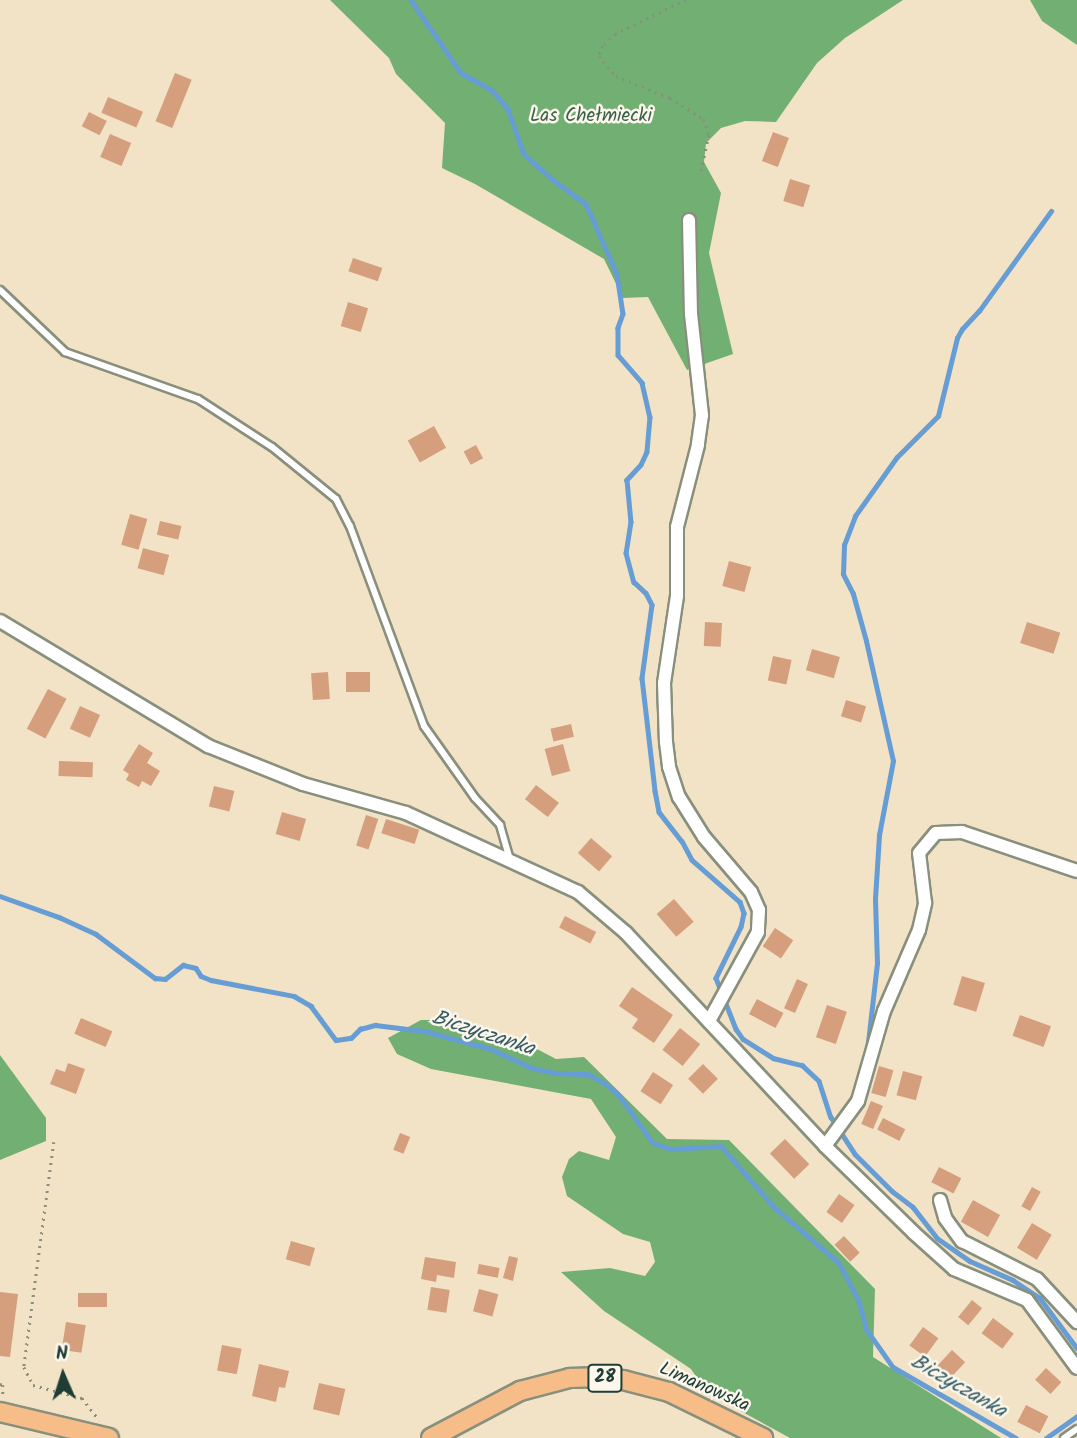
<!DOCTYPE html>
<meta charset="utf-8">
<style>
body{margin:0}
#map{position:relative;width:1077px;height:1438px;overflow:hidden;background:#f2e2c6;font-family:Kalam,sans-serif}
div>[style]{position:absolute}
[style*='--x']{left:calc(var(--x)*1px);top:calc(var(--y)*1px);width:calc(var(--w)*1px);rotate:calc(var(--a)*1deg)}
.forest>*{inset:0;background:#71b072}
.stream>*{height:4.5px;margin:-2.25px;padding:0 2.25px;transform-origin:2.25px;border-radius:2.25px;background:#659dd4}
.building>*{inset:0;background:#d59f7e;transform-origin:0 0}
.path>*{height:2.5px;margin-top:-1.25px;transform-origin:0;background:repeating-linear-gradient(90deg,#88907d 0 2px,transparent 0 7px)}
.roads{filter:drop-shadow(2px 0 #88907d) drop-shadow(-2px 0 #88907d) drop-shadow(0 2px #88907d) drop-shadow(0 -2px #88907d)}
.lane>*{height:6px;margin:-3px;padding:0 3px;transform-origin:3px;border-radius:3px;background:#fff}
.street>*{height:12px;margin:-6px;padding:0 6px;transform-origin:6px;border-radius:6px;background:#fff}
.primary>*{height:18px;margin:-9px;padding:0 9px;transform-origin:9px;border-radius:9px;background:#f7bd88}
span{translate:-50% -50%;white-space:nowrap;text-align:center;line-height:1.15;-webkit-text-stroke:5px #fbf7ec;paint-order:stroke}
.shield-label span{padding:2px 5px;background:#fbf7ec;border:2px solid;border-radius:5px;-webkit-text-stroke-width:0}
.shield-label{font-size:18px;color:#1f3d34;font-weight:700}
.park-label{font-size:19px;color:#3a6148}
.street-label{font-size:19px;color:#1f3d34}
.water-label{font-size:21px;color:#345a64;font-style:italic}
.north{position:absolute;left:28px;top:1340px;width:70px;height:70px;-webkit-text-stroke:5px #fbf7ec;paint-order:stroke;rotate:357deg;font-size:19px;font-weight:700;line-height:28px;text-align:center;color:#1f3d34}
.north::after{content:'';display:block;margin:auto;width:24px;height:32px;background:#1f3d34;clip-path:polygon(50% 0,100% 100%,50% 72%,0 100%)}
</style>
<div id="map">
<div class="forest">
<div style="clip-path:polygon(330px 0,903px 0,845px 38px,817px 63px,776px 122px,745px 121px,721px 128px,706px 143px,704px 162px,721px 193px,709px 253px,733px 354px,687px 370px,648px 297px,623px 298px,604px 259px,475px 184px,442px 168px,445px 123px,396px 74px,389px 58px)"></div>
<div style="clip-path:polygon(1030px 0,1077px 0,1077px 45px,1042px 21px)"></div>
<div style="clip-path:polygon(421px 1020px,438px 1020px,514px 1037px,556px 1059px,584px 1057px,667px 1139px,729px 1140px,875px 1289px,873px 1357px,1001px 1438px,790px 1438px,706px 1392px,691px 1369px,604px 1311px,561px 1272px,610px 1268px,645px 1276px,655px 1262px,650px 1242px,623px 1234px,567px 1196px,562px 1177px,569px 1159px,579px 1151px,609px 1160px,616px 1137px,591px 1099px,431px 1069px,397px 1054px,388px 1038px)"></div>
<div style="clip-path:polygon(0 1055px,46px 1118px,46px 1141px,0 1160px)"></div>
</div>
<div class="stream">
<div style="--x:411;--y:0;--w:88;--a:55.6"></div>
<div style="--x:461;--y:73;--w:35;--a:29"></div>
<div style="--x:492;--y:90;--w:25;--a:50"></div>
<div style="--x:508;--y:109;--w:48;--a:70.4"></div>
<div style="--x:524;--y:154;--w:38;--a:42"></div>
<div style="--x:552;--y:179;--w:42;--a:36.3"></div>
<div style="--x:586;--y:204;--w:77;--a:66.1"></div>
<div style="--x:617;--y:274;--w:40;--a:81.5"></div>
<div style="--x:623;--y:314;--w:15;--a:110"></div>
<div style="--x:618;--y:328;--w:27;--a:90"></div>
<div style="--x:618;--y:355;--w:37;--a:49"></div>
<div style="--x:642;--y:383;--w:35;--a:77"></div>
<div style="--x:650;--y:417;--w:35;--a:95"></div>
<div style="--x:647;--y:452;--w:14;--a:115"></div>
<div style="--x:641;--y:465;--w:21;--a:133"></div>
<div style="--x:627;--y:480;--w:42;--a:84.6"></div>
<div style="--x:631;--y:522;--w:31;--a:99"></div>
<div style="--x:626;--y:553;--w:30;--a:75"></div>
<div style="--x:634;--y:582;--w:16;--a:43"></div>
<div style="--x:646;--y:593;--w:13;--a:63"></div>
<div style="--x:652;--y:605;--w:74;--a:97.8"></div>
<div style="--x:642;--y:678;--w:114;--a:83.4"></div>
<div style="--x:655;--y:791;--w:21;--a:79"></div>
<div style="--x:659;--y:812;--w:37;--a:52"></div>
<div style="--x:682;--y:841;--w:21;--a:62"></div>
<div style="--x:692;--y:860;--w:64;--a:41.2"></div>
<div style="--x:740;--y:902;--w:12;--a:70"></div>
<div style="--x:744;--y:913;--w:14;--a:102"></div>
<div style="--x:741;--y:927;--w:57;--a:116.1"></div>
<div style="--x:716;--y:978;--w:55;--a:68.6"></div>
<div style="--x:736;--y:1029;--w:12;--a:55"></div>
<div style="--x:743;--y:1039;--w:36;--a:32"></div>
<div style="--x:773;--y:1058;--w:30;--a:14"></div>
<div style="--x:802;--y:1065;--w:23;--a:43"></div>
<div style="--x:819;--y:1081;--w:38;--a:72"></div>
<div style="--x:831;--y:1117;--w:44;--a:57"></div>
<div style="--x:855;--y:1154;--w:52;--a:45"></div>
<div style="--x:892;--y:1191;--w:26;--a:37"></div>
<div style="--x:913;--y:1207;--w:39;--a:52"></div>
<div style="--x:937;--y:1238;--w:40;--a:34.9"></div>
<div style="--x:970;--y:1261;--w:47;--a:23.8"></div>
<div style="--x:1013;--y:1280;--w:32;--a:34"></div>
<div style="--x:1040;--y:1298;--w:62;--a:53.5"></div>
<div style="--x:0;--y:896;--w:63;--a:19.6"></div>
<div style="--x:59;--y:917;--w:41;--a:24.7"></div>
<div style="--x:96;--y:934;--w:74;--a:36.7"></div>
<div style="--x:155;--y:978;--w:10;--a:6"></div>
<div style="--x:165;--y:979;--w:23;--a:-38"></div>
<div style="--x:183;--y:965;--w:13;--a:13"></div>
<div style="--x:196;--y:968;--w:9;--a:58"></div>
<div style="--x:201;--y:976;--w:11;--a:22"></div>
<div style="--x:211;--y:980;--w:85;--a:10.9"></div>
<div style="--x:294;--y:996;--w:20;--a:30"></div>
<div style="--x:311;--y:1006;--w:42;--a:53.7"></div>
<div style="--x:336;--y:1040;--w:15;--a:-8"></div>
<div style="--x:351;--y:1038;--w:13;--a:-45"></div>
<div style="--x:360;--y:1029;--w:16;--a:-15"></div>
<div style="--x:375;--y:1025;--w:49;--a:7"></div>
<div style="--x:424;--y:1031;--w:69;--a:15"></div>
<div style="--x:491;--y:1049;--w:45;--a:24.9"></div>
<div style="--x:532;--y:1068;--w:25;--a:12"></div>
<div style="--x:556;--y:1073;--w:32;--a:2"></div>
<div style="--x:588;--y:1074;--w:21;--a:29"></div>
<div style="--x:606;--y:1084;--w:16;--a:40"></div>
<div style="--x:618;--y:1094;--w:60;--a:54.5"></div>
<div style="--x:653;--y:1143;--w:19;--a:18"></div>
<div style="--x:671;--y:1149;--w:50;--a:-3.4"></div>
<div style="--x:721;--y:1146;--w:81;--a:49"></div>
<div style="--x:774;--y:1207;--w:86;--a:40.7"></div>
<div style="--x:839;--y:1263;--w:43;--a:62.2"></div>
<div style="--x:859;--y:1301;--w:30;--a:75"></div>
<div style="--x:867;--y:1330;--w:45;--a:54.9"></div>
<div style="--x:893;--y:1367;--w:142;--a:30"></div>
<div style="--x:867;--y:1051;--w:89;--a:-83.5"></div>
<div style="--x:877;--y:963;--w:64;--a:-91.8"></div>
<div style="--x:875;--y:899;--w:64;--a:-86.4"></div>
<div style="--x:879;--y:835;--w:75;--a:-79.3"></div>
<div style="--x:893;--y:761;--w:123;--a:-102.7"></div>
<div style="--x:866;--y:641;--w:49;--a:-105.5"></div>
<div style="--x:853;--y:594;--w:22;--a:-117"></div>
<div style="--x:843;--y:574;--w:29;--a:-88"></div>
<div style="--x:844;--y:545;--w:31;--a:-69"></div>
<div style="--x:855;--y:516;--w:72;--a:-54.6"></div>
<div style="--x:897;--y:457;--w:58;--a:-45"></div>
<div style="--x:938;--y:416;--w:80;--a:-76.3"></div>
<div style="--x:957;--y:338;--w:10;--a:-61"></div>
<div style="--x:962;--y:329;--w:25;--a:-47"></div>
<div style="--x:979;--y:311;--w:123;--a:-54.2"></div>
<div style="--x:1046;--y:1438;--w:38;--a:-35"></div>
</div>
<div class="building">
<div style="left:175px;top:73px;width:18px;height:52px;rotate:22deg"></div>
<div style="left:108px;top:97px;width:38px;height:17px;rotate:23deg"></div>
<div style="left:89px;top:112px;width:20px;height:16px;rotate:27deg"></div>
<div style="left:773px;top:132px;width:17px;height:31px;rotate:21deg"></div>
<div style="left:110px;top:134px;width:23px;height:25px;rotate:23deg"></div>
<div style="left:790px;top:179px;width:21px;height:23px;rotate:17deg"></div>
<div style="left:353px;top:258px;width:31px;height:14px;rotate:19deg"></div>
<div style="left:348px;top:302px;width:21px;height:25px;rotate:17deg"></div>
<div style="left:434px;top:426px;width:25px;height:30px;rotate:61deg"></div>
<div style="left:476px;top:445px;width:15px;height:14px;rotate:62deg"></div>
<div style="left:130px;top:514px;width:18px;height:32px;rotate:16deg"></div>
<div style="left:160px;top:521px;width:22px;height:14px;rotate:13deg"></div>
<div style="left:143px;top:548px;width:27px;height:21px;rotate:15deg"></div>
<div style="left:729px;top:561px;width:23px;height:26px;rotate:15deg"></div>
<div style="left:705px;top:622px;width:17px;height:24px;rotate:3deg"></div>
<div style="left:1027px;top:622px;width:35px;height:22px;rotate:18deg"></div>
<div style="left:812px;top:649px;width:29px;height:22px;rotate:16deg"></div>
<div style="left:773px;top:656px;width:19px;height:25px;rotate:12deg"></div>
<div style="left:328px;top:672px;width:27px;height:17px;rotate:86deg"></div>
<div style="left:346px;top:672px;width:24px;height:20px"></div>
<div style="left:48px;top:689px;width:21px;height:45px;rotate:28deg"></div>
<div style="left:846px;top:700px;width:21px;height:17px;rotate:17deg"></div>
<div style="left:80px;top:706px;width:22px;height:25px;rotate:24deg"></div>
<div style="left:571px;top:724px;width:13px;height:21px;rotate:77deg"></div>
<div style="clip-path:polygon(139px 744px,153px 753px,147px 763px,160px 771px,151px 786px,142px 781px,139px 787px,126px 780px,129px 774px,123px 770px)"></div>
<div style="left:563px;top:744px;width:28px;height:19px;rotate:75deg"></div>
<div style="left:59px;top:761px;width:34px;height:15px;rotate:2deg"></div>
<div style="left:536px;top:785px;width:29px;height:18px;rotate:38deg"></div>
<div style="left:214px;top:786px;width:21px;height:21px;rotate:14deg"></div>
<div style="left:282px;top:812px;width:25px;height:23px;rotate:16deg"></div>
<div style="left:366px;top:815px;width:13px;height:32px;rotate:18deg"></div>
<div style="left:386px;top:819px;width:35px;height:15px;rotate:18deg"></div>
<div style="left:591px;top:838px;width:28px;height:20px;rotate:41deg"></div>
<div style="left:674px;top:899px;width:30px;height:23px;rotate:49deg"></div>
<div style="left:565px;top:916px;width:35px;height:13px;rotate:27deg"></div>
<div style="left:775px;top:928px;width:22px;height:22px;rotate:34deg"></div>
<div style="left:962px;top:976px;width:24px;height:30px;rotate:17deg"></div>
<div style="left:797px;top:979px;width:12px;height:32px;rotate:24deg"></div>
<div style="clip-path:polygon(632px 987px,673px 1015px,654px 1043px,632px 1028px,638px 1019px,619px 1006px)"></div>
<div style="left:757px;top:999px;width:30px;height:17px;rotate:28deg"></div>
<div style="left:827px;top:1005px;width:21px;height:34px;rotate:19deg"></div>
<div style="left:1020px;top:1015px;width:33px;height:22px;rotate:20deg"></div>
<div style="left:81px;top:1018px;width:34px;height:17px;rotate:23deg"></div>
<div style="left:680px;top:1028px;width:26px;height:28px;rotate:39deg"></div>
<div style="clip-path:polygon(68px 1063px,85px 1069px,76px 1094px,50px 1084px,56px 1069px,65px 1072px)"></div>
<div style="left:703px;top:1064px;width:21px;height:21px;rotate:45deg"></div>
<div style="left:879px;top:1066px;width:15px;height:28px;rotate:16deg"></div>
<div style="left:903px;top:1071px;width:20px;height:25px;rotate:15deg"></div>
<div style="left:653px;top:1072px;width:24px;height:23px;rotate:33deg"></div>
<div style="left:871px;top:1101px;width:13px;height:25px;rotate:23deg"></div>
<div style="left:883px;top:1118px;width:25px;height:13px;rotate:27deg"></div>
<div style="left:400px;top:1133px;width:11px;height:18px;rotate:22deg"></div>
<div style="left:785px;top:1139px;width:35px;height:21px;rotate:46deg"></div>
<div style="left:939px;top:1167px;width:25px;height:17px;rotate:27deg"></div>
<div style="left:1032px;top:1187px;width:10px;height:22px;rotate:29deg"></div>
<div style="left:839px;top:1194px;width:19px;height:22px;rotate:35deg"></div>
<div style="left:973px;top:1200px;width:31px;height:25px;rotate:29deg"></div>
<div style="left:1032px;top:1223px;width:23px;height:29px;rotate:31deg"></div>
<div style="left:844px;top:1236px;width:23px;height:13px;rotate:47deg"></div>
<div style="left:291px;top:1241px;width:25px;height:19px;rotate:16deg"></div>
<div style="clip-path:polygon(509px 1256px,518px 1258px,513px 1281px,503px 1278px)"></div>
<div style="clip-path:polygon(425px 1257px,456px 1262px,454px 1278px,437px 1275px,436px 1282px,421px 1279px)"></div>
<div style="left:479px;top:1264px;width:21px;height:10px;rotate:11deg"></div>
<div style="left:431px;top:1287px;width:19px;height:23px;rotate:9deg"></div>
<div style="left:479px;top:1289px;width:20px;height:23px;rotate:15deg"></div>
<div style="clip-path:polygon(0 1292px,18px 1294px,10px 1357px,0 1356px)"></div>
<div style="left:107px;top:1293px;width:14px;height:29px;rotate:90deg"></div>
<div style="left:972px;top:1300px;width:13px;height:22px;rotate:39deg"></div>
<div style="left:993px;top:1318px;width:26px;height:19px;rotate:37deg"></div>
<div style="left:66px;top:1322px;width:20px;height:28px;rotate:9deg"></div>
<div style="left:923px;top:1327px;width:19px;height:23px;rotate:36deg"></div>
<div style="left:222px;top:1345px;width:20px;height:26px;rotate:11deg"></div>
<div style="left:952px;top:1350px;width:18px;height:26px;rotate:43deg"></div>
<div style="clip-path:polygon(259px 1364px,289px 1371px,285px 1388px,279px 1387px,276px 1402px,252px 1396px)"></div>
<div style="left:1046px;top:1368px;width:21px;height:16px;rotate:43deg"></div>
<div style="left:319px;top:1383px;width:27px;height:27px;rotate:13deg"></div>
<div style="left:1026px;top:1405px;width:25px;height:19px;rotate:27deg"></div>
</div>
<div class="path">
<div style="--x:686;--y:0;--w:78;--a:154.1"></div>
<div style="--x:616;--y:34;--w:18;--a:137"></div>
<div style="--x:603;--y:46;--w:11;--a:112"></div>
<div style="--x:599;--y:56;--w:26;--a:50"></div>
<div style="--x:616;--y:76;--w:58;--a:22.2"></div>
<div style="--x:670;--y:98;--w:40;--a:32"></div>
<div style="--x:704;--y:119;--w:17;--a:73"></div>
<div style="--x:709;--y:135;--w:39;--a:102"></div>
<div style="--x:54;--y:1142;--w:227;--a:97.6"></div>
<div style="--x:24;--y:1367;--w:20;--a:63"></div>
<div style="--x:33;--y:1385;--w:51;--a:14.9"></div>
<div style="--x:82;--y:1398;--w:28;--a:52"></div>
<div style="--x:0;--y:1384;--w:3;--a:18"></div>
<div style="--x:3;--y:1385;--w:11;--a:90"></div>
</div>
<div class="roads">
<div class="lane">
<div style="--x:0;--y:290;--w:90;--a:43.6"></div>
<div style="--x:65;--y:352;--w:141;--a:19.5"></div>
<div style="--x:198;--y:399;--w:88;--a:33"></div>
<div style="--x:272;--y:447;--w:82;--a:39.1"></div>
<div style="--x:336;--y:499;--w:30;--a:63"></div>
<div style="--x:350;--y:526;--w:213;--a:69.7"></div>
<div style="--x:424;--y:726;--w:88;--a:54.7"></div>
<div style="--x:475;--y:798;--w:37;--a:47"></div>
<div style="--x:500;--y:825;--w:35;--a:74"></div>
<div style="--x:1064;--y:1438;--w:16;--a:-35"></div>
</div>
<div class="street">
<div style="--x:689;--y:220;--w:94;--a:88.8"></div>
<div style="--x:691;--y:314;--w:102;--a:83.8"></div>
<div style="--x:702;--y:415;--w:30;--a:98"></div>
<div style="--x:698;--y:445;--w:85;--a:104.4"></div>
<div style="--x:677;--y:527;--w:69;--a:90"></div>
<div style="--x:677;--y:596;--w:88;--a:98.5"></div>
<div style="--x:664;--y:683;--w:59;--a:88.1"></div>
<div style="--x:666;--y:742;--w:25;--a:83"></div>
<div style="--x:669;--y:767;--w:32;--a:72"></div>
<div style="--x:679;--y:797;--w:47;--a:58"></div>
<div style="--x:704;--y:837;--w:72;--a:49.5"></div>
<div style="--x:751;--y:892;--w:20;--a:66"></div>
<div style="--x:759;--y:910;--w:22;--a:93"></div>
<div style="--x:758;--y:932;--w:102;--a:118.8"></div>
<div style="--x:0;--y:621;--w:243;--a:31"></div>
<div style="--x:208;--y:746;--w:102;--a:21.8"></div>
<div style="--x:303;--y:784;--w:107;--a:15.7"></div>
<div style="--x:406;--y:813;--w:189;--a:24.7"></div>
<div style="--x:578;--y:892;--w:63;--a:40.5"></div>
<div style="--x:626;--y:933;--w:291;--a:46.9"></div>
<div style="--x:825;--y:1146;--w:124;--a:44.3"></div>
<div style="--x:914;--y:1233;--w:54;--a:42"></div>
<div style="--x:954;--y:1269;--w:79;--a:23"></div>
<div style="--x:1027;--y:1300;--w:84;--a:53.7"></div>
<div style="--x:825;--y:1146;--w:56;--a:-53.7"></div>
<div style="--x:858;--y:1101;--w:94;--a:-73.9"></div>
<div style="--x:884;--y:1011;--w:88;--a:-66.6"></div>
<div style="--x:919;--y:930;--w:28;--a:-77"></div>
<div style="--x:925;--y:903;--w:50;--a:-96.8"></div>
<div style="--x:919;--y:853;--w:26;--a:-50"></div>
<div style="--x:936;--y:833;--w:26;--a:-2"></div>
<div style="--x:962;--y:832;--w:121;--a:18.7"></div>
<div style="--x:940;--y:1200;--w:19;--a:74"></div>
<div style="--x:945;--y:1218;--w:29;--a:54"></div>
<div style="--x:962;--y:1241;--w:84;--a:26.9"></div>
<div style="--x:1037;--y:1279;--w:59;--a:47.1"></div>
</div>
<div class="primary">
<div style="--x:0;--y:1412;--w:112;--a:13.4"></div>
<div style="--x:431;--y:1438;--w:101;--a:-27.8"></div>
<div style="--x:520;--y:1391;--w:52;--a:-14.6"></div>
<div style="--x:570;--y:1378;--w:24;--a:-2"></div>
<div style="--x:594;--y:1377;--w:29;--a:6"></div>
<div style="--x:623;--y:1380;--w:48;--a:14.6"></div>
<div style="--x:669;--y:1392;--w:105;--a:26.1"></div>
</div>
</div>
<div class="shield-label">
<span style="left:605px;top:1378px">28</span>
</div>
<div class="park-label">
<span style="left:591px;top:117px">Las Chełmiecki</span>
</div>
<div class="street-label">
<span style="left:704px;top:1388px;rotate:24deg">Limanowska</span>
</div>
<div class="water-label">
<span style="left:483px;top:1034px;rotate:18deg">Biczyczanka</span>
<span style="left:958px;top:1387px;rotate:30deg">Biczyczanka</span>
</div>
<div class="north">N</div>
</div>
